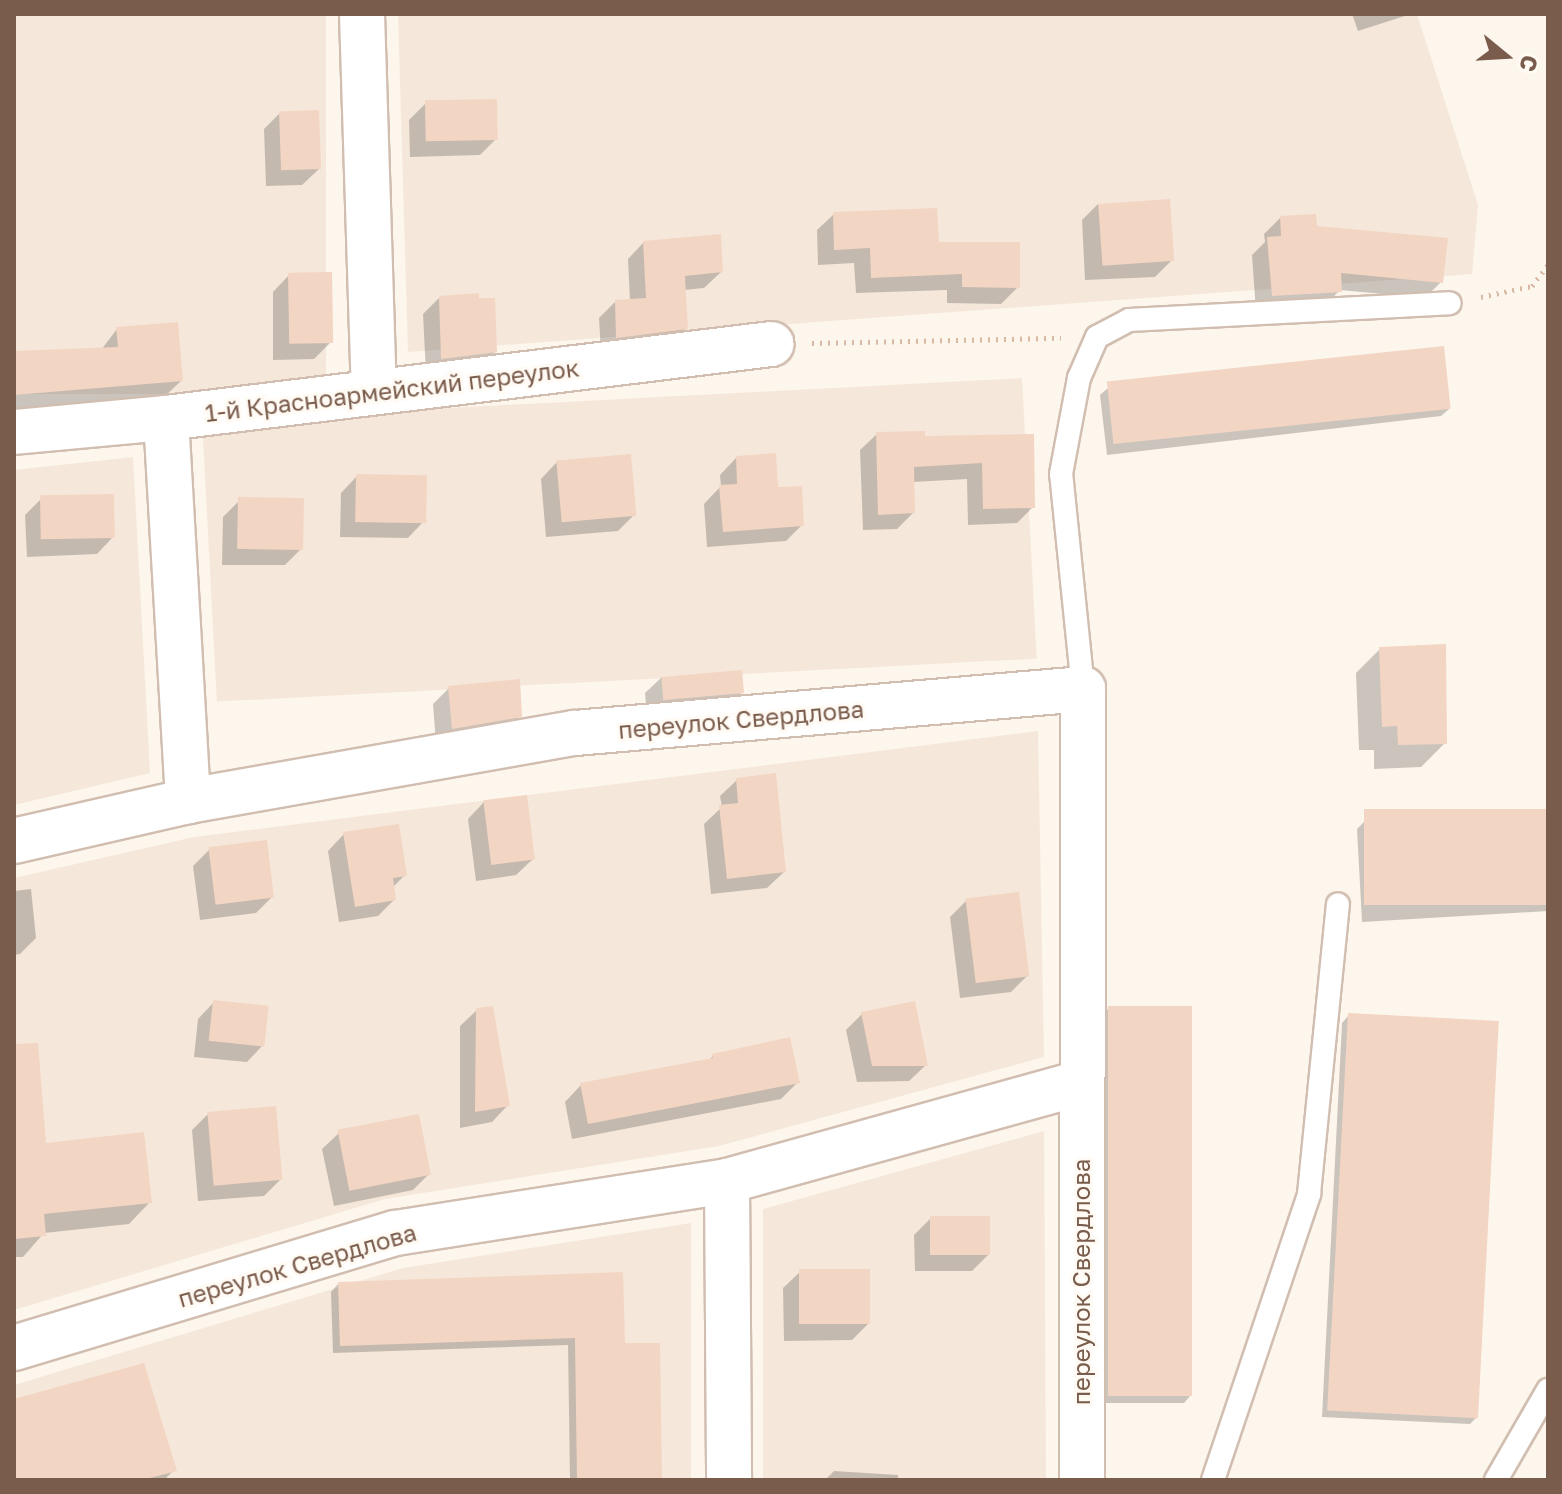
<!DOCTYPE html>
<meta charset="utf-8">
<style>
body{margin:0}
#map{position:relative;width:1562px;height:1494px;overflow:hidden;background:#fdf6ec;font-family:"Golos Text",sans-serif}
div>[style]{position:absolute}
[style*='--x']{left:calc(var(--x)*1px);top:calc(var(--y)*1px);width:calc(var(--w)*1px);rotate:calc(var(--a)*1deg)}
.residential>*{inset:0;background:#f5e8da;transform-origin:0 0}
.shadow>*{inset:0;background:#0003}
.building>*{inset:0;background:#f3d5c3;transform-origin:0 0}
.path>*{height:5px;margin-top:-2.5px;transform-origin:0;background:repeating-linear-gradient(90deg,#d9b8a5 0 2px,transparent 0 8px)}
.roads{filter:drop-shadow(2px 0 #d1beb0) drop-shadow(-2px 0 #d1beb0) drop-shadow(0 2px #d1beb0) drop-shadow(0 -2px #d1beb0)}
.lane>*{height:22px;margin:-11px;padding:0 11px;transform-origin:11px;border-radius:11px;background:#fff}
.street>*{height:44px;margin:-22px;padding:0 22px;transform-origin:22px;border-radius:22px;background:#fff}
span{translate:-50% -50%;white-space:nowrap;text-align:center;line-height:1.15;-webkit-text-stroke:6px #fffaf3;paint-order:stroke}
.street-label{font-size:24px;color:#7a5c4d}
.frame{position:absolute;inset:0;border:16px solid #7a5c4d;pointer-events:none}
.north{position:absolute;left:1466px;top:16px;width:80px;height:80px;-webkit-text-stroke:6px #fffaf3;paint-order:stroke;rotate:108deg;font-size:22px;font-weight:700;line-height:32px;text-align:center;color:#7a5c4d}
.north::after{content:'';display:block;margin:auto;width:28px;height:36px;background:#7a5c4d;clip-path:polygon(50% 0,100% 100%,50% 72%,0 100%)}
</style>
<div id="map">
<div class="residential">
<div style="left:14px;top:14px;width:312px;height:380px"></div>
<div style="clip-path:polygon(398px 14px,1417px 14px,1478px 205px,1472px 274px,408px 352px)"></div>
<div style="left:1022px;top:378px;width:281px;height:821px;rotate:87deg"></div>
<div style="clip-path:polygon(133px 457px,150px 773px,14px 805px,14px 470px)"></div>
<div style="clip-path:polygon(1038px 731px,1044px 1057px,719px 1146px,385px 1199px,14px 1310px,14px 878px,194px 837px)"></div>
<div style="clip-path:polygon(1044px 1131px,1046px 1480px,763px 1480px,763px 1209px)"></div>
<div style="clip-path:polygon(691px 1223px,691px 1480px,14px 1480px,14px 1385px,403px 1268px)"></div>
</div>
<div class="shadow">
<div style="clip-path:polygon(1352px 14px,1411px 14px,1358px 31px)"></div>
<div style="clip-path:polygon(426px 103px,496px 139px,480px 155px,410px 157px,409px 120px)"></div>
<div style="clip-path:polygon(280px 113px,319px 169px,302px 185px,266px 186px,264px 129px)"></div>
<div style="clip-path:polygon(1098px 204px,1172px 260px,1155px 277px,1085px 280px,1082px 220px)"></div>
<div style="clip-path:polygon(834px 214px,937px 244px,1018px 287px,1001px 304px,947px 303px,947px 290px,856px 293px,854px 263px,818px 265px,817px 230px)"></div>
<div style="clip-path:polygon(1280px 218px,1315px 228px,1441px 282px,1425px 298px,1340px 290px,1324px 307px,1256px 312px,1252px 255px,1265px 242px,1264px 234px)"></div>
<div style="clip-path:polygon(644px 242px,721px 272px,704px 288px,684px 290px,686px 328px,669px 345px,601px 353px,599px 318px,615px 302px,630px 301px,628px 259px)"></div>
<div style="clip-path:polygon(289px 275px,331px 342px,314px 359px,273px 360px,273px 292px)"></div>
<div style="clip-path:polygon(439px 298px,495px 352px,478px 368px,426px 374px,423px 314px)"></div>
<div style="clip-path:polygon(117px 329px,181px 381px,164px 397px,14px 409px,14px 353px,101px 350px)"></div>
<div style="clip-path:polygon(1108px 388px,1449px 409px,1441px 416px,1107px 455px,1100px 395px)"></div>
<div style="clip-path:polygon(877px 434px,923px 439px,1032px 436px,1033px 507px,1017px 523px,968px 525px,967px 479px,913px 482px,913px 513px,897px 529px,863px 530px,860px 450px)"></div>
<div style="clip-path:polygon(736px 458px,776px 490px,802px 525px,786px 541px,707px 547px,704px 504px,721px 486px,720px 475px)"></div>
<div style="clip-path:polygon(557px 462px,634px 515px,618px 531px,546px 537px,541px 479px)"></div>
<div style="clip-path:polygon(357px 476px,424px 521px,408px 538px,340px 537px,341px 493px)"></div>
<div style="clip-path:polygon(41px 499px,113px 537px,97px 554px,27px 557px,25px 515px)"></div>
<div style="clip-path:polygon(239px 501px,301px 549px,285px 565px,222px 565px,223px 517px)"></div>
<div style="clip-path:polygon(1380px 649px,1445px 743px,1421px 767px,1374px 769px,1374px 750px,1359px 750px,1356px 673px)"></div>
<div style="clip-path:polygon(662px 677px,742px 692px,725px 709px,647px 716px,645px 693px)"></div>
<div style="clip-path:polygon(449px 688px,520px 716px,504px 732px,436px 744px,433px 704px)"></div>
<div style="clip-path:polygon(737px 780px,784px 872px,767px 888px,711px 894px,704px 824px,722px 807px,720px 796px)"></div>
<div style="clip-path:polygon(484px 802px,533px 859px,516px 875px,476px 881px,468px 819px)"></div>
<div style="clip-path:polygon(1548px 811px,1548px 911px,1362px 922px,1357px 829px,1364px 822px)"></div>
<div style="clip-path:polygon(344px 834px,405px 875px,392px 888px,394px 900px,378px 916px,339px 922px,328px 851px)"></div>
<div style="clip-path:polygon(210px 849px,272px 897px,256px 913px,200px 920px,193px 866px)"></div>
<div style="clip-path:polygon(31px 889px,36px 938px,20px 954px,14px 955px,14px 891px)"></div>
<div style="clip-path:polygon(966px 901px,1028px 975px,1011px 992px,960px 998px,950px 917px)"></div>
<div style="clip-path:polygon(214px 1002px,263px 1045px,247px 1062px,194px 1057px,198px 1019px)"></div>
<div style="clip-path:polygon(1108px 1009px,1191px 1395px,1184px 1403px,1101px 1403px,1101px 1016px)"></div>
<div style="clip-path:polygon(477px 1010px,508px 1105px,492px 1122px,460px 1128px,460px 1026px)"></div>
<div style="clip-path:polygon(862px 1014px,926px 1065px,909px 1081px,857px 1082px,846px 1030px)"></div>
<div style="clip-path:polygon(1349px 1015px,1477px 1417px,1470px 1424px,1322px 1417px,1342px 1023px)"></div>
<div style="clip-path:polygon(713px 1056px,798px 1082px,781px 1099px,572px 1139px,565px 1102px,581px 1085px,708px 1061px)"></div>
<div style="clip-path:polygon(14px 1099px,45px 1145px,150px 1202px,129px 1224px,44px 1233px,23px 1257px,14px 1257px)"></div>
<div style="clip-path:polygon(208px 1114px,280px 1180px,264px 1196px,198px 1201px,192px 1130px)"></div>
<div style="clip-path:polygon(339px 1133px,429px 1174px,413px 1190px,334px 1206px,322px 1149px)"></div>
<div style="clip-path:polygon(930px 1219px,988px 1255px,972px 1271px,915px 1271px,914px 1235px)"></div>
<div style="clip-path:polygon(800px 1272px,868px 1324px,852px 1340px,784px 1341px,783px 1288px)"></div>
<div style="clip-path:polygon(338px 1284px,623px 1345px,660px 1480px,570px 1480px,568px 1345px,333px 1353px,331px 1292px)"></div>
<div style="clip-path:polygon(14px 1401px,174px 1470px,164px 1480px,14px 1480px)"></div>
<div style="clip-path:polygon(834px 1471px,898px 1475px,898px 1480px,825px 1480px)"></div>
</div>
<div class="building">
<div style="left:497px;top:99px;width:41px;height:72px;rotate:89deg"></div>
<div style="left:319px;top:110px;width:59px;height:40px;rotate:88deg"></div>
<div style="left:1170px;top:199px;width:62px;height:72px;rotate:86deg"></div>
<div style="clip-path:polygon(937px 208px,939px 242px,1020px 242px,1020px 288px,962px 287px,962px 274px,871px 278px,870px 248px,834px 250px,833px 212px)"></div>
<div style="clip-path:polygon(1316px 214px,1317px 226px,1448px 238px,1443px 283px,1341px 273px,1342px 292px,1272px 296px,1267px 237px,1281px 236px,1280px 216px)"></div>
<div style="clip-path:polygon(721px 234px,723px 272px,685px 276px,688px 329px,616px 338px,615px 300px,646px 298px,643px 241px)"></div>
<div style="left:332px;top:272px;width:71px;height:44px;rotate:89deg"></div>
<div style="clip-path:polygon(479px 293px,479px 298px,495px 298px,497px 352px,441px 359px,439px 296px)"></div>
<div style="clip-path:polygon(178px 322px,183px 381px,14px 395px,14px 351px,118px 347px,116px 327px)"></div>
<div style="left:1444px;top:346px;width:63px;height:339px;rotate:84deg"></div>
<div style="clip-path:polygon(925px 431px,925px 436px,1034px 434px,1035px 508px,983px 509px,982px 463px,914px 467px,915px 513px,878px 515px,876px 432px)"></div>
<div style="clip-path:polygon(776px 453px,778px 487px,802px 486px,804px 526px,723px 532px,719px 485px,737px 484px,736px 456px)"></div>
<div style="left:631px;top:454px;width:62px;height:75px;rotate:85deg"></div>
<div style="left:356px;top:474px;width:71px;height:48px;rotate:1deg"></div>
<div style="left:114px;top:494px;width:44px;height:74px;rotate:89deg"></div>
<div style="left:304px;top:498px;width:52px;height:66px;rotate:91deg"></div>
<div style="clip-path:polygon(1446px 644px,1447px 744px,1398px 745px,1397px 726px,1382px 727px,1379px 647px)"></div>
<div style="left:742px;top:670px;width:23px;height:81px;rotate:85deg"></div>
<div style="clip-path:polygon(520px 679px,522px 717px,452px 729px,448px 686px)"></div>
<div style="clip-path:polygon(776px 773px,786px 872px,727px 879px,719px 805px,738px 803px,736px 778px)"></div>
<div style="left:527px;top:795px;width:65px;height:44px;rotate:83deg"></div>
<div style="left:1548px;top:809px;width:96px;height:184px;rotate:90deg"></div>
<div style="clip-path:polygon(399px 824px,407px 876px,393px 878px,396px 900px,355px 907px,343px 832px)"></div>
<div style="left:267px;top:840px;width:58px;height:59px;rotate:83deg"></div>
<div style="left:1019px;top:892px;width:85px;height:54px;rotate:83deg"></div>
<div style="left:213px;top:1000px;width:56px;height:41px;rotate:6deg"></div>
<div style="clip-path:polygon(915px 1001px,928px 1066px,872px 1066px,861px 1012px)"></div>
<div style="clip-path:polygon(493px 1006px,510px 1106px,475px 1112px,476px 1008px)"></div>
<div style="left:1192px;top:1006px;width:390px;height:84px;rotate:90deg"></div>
<div style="left:1348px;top:1013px;width:151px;height:398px;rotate:3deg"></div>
<div style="clip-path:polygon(790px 1037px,800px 1083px,588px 1124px,580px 1083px,713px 1058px,712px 1054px)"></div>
<div style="clip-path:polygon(38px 1043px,46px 1143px,144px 1132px,152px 1203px,44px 1214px,46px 1236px,14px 1239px,14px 1044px)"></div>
<div style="left:276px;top:1106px;width:74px;height:69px;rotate:85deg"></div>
<div style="left:419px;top:1114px;width:62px;height:83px;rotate:79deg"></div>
<div style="left:990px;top:1216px;width:39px;height:60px;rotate:90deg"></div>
<div style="left:870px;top:1269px;width:55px;height:71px;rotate:90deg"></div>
<div style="clip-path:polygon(623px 1272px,625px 1343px,660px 1343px,662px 1480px,577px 1480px,575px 1338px,340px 1346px,338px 1282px)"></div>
<div style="clip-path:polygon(144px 1363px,177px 1471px,142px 1480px,14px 1480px,14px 1399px)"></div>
</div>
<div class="path">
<div style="--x:1481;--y:297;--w:52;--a:-12.2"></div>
<div style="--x:1532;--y:286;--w:26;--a:-53"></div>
<div style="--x:812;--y:343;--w:249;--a:-1.2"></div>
</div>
<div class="roads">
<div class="lane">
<div style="--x:1083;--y:689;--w:216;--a:-95.8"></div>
<div style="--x:1061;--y:474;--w:98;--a:-79.4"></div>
<div style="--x:1079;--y:378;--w:45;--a:-66.3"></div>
<div style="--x:1097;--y:337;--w:36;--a:-28"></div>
<div style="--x:1129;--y:320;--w:321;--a:-3"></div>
<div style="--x:1213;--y:1480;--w:302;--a:-71.4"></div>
<div style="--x:1309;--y:1194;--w:291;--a:-84.3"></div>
<div style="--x:1496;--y:1480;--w:104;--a:-60"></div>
</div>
<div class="street">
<div style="--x:362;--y:14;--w:377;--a:88.2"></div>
<div style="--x:166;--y:418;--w:384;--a:86.7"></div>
<div style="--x:14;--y:432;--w:153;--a:-5.3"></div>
<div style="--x:166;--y:418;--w:610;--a:-6.97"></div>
<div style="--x:14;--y:841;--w:179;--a:-12.9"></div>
<div style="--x:188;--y:801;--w:393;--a:-10"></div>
<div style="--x:575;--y:733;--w:510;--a:-4.95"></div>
<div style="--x:1083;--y:689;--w:791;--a:90.07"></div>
<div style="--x:727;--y:1181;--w:299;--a:89.6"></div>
<div style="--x:14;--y:1348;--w:398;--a:-16.8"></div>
<div style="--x:395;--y:1233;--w:336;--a:-8.9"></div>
<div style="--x:727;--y:1181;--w:366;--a:-15.5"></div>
</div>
</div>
<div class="street-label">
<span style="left:392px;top:390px;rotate:-7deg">1-й Красноармейский переулок</span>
<span style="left:741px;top:719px;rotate:-5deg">переулок Свердлова</span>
<span style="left:297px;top:1265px;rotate:-16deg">переулок Свердлова</span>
<span style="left:1081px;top:1282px;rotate:-90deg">переулок Свердлова</span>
</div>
<div class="frame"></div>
<div class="north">С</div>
</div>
